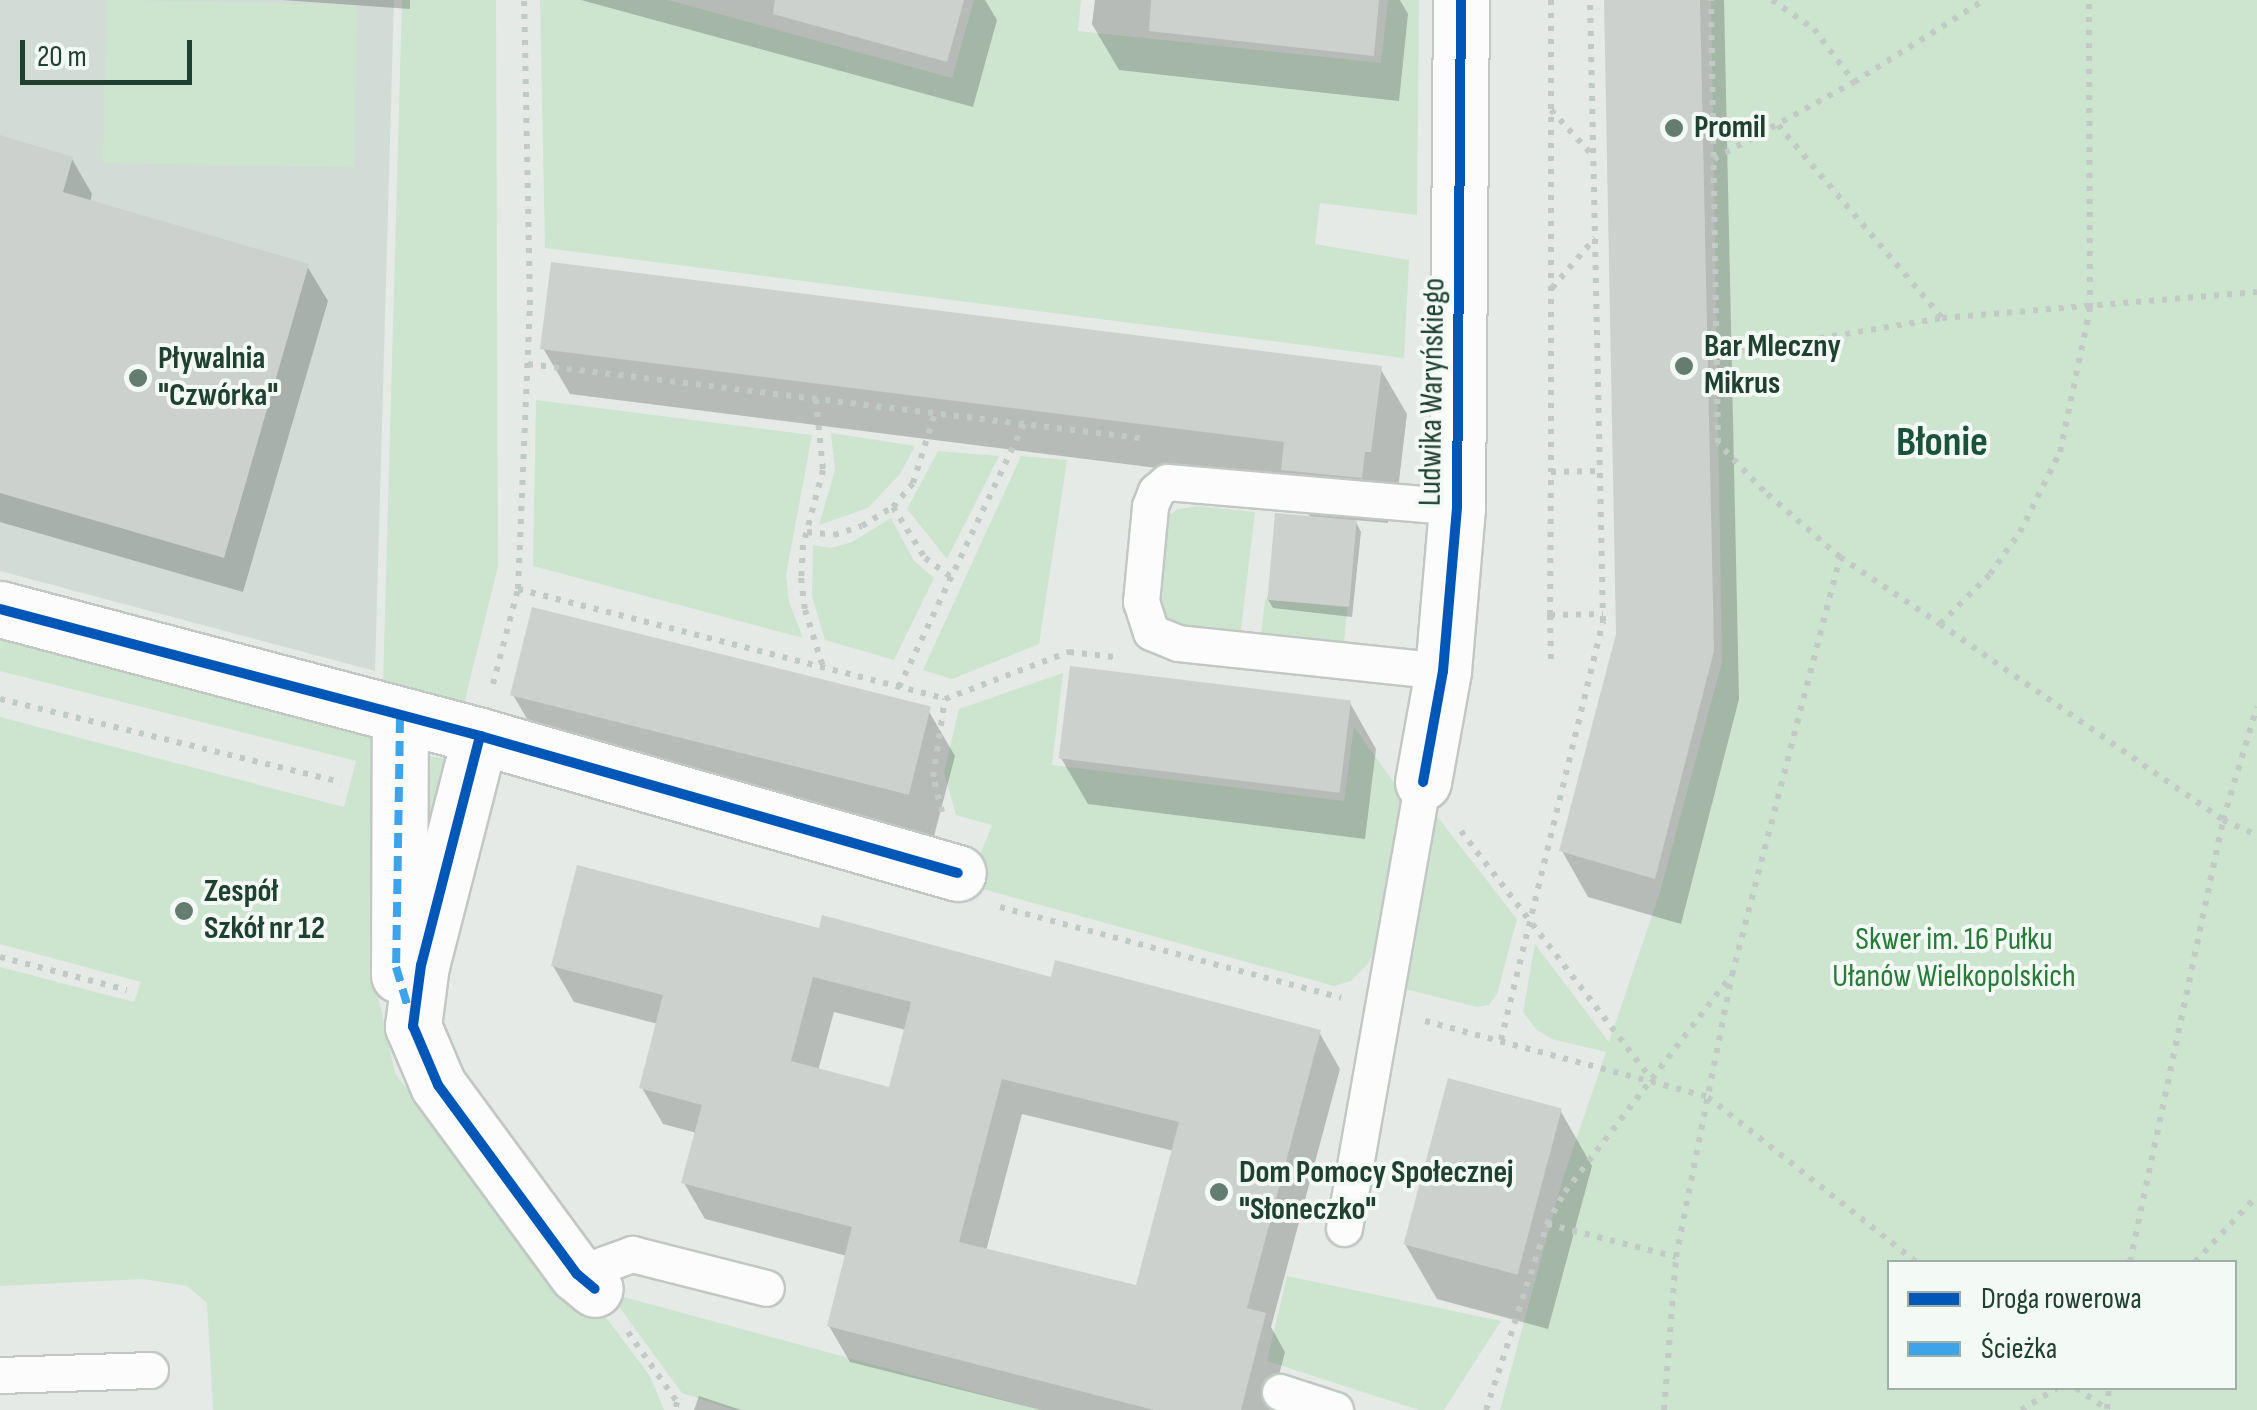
<!DOCTYPE html>
<meta charset="utf-8">
<style>
body{margin:0}
#map{position:relative;width:2257px;height:1410px;overflow:hidden;background:#e5eae7;font-family:"Sofia Sans Condensed",sans-serif}
div>[style]{position:absolute}
[style*='--x']{left:calc(var(--x)*1px);top:calc(var(--y)*1px);width:calc(var(--w)*1px);rotate:calc(var(--a)*1deg)}
.built>*{inset:0;background:#d2dcd6}
.green>*{inset:0;background:#cde4cf;transform-origin:0 0}
.shadow>*{inset:0;background:#0003}
.building>*{inset:0;background:#ccd1ce;transform-origin:0 0}
.path>*{height:6px;margin-top:-3px;transform-origin:0;background:repeating-linear-gradient(90deg,#c1cac5 0 5px,transparent 0 13px)}
.roads{filter:drop-shadow(2px 0 #c2c7c4) drop-shadow(-2px 0 #c2c7c4) drop-shadow(0 2px #c2c7c4) drop-shadow(0 -2px #c2c7c4)}
.service>*{height:35px;margin:-17.5px;padding:0 17.5px;transform-origin:17.5px;border-radius:17.5px;background:#fbfcfb}
.minor>*{height:55px;margin:-27.5px;padding:0 27.5px;transform-origin:27.5px;border-radius:27.5px;background:#fbfcfb}
.quiet>*{height:8px;margin-top:-4px;transform-origin:0;background:repeating-linear-gradient(90deg,#3da4eb 0 15px,transparent 0 23px)}
.cycleway>*{height:10px;margin:-5px;padding:0 5px;transform-origin:5px;border-radius:5px;background:#0057b8}
.dots>*{width:28px;height:28px;translate:-50% -50%;box-sizing:border-box;border:5px solid #f3f9f5;border-radius:50%}
span{translate:-50% -50%;white-space:nowrap;text-align:center;line-height:1.15;-webkit-text-stroke:8px #f3f9f5;paint-order:stroke}
.poi-label{font-size:32px;color:#204031;font-weight:700}
.left{translate:0 -50%;text-align:left}
.street-label{font-size:32px;color:#204031}
.park-label{font-size:32px;color:#277a37}
.district-label{font-size:42px;color:#1b533a;font-weight:700}
.legend{position:absolute;left:1887px;top:1260px;width:350px;height:130px;box-sizing:border-box;background:#f3f9f5;border:2px solid #9fafa7;margin:0;padding:12px 18px;list-style:none;font-size:30px;color:#204031}
.legend li{display:flex;align-items:center;gap:20px;height:50px}
.legend b{width:50px;border:2px solid #9fafa7}
.scale{position:absolute;left:20px;top:40px;width:172px;height:45px;box-sizing:border-box;border:5px solid #204031;border-top:0;padding-left:12px;font-size:30px;line-height:35px;white-space:nowrap;color:#204031;-webkit-text-stroke:8px #f3f9f5;paint-order:stroke}
</style>
<div id="map">
<div class="built">
<div style="clip-path:polygon(0 0,394px 0,375px 671px,0 571px)"></div>
</div>
<div class="green">
<div style="left:106px;top:0;width:251px;height:163px;rotate:1deg"></div>
<div style="clip-path:polygon(402px 0,496px 0,498px 566px,464px 704px,383px 685px)"></div>
<div style="clip-path:polygon(540px 0,668px 0,952px 78px,974px 0,1081px 0,1078px 31px,1381px 63px,1388px 0,1419px 0,1417px 215px,1320px 203px,1315px 244px,1409px 260px,1404px 358px,545px 248px)"></div>
<div style="clip-path:polygon(evenodd,1711px 0,2257px 0,2257px 1410px,1500px 1410px,1563px 1178px,1606px 1052px,1552px 1039px,1537px 1030px,1523px 1012px,1535px 944px,1609px 1042px,1660px 892px,1722px 662px,1711px 0,1890px 1262px,2234px 1262px,2234px 1388px,1890px 1388px,1890px 1262px)"></div>
<div style="clip-path:polygon(536px 400px,812px 435px,786px 575px,789px 602px,803px 638px,533px 566px)"></div>
<div style="clip-path:polygon(831px 433px,915px 446px,900px 474px,868px 508px,819px 525px,835px 470px)"></div>
<div style="clip-path:polygon(938px 451px,999px 456px,947px 559px,907px 509px)"></div>
<div style="clip-path:polygon(1021px 456px,1067px 460px,1039px 644px,952px 679px,923px 670px)"></div>
<div style="clip-path:polygon(1198px 506px,1255px 512px,1240px 638px,1169px 624px,1157px 607px,1165px 518px,1178px 509px)"></div>
<div style="clip-path:polygon(891px 518px,914px 561px,934px 578px,894px 660px,825px 640px,812px 596px,813px 545px,831px 548px,852px 542px)"></div>
<div style="left:1265px;top:599px;width:83px;height:38px;rotate:6deg"></div>
<div style="clip-path:polygon(0 637px,375px 738px,376px 986px,395px 1073px,576px 1311px,593px 1300px,650px 1376px,664px 1410px,213px 1410px,207px 1303px,187px 1286px,143px 1279px,0 1286px,0 967px,134px 1002px,141px 982px,0 944px,0 717px,344px 807px,356px 761px,0 671px)"></div>
<div style="clip-path:polygon(1063px 673px,1052px 765px,1344px 801px,1354px 727px,1403px 795px,1382px 934px,1368px 964px,1351px 981px,1334px 986px,979px 888px,972px 875px,992px 825px,956px 815px,944px 773px,959px 709px)"></div>
<div style="clip-path:polygon(415px 753px,446px 759px,448px 766px,404px 903px)"></div>
<div style="clip-path:polygon(1436px 815px,1517px 919px,1497px 994px,1489px 1005px,1477px 1007px,1405px 989px)"></div>
<div style="clip-path:polygon(1287px 1276px,1501px 1321px,1444px 1410px,1419px 1410px,1267px 1361px)"></div>
<div style="clip-path:polygon(609px 1293px,1041px 1410px,734px 1410px,682px 1393px)"></div>
</div>
<div class="shadow">
<div style="clip-path:polygon(282px 0,410px 0,410px 9px)"></div>
<div style="clip-path:polygon(581px 0,985px 0,997px 20px,973px 107px)"></div>
<div style="clip-path:polygon(1095px 0,1400px 0,1408px 14px,1399px 101px,1119px 70px,1092px 24px)"></div>
<div style="clip-path:polygon(1606px 0,1724px 0,1739px 699px,1681px 924px,1588px 897px,1562px 851px,1619px 634px)"></div>
<div style="clip-path:polygon(0 138px,72px 159px,92px 194px,90px 203px,307px 266px,328px 301px,243px 592px,0 522px)"></div>
<div style="clip-path:polygon(543px 348px,1380px 368px,1407px 414px,1397px 498px,1390px 497px,1388px 523px,1355px 520px,1361px 532px,1352px 617px,1273px 608px,1267px 598px,1311px 518px,1292px 485px,570px 394px)"></div>
<div style="clip-path:polygon(513px 695px,928px 710px,955px 756px,933px 840px,540px 741px)"></div>
<div style="clip-path:polygon(1350px 703px,1376px 749px,1365px 839px,1088px 804px,1061px 758px)"></div>
<div style="clip-path:polygon(evenodd,821px 931px,1319px 1032px,1340px 1069px,1271px 1327px,1285px 1352px,1270px 1410px,1041px 1410px,850px 1362px,829px 1326px,847px 1256px,705px 1219px,684px 1183px,697px 1133px,663px 1124px,642px 1088px,658px 1024px,574px 1002px,553px 966px,821px 931px,834px 1012px,906px 1030px,890px 1090px,818px 1071px,834px 1012px,821px 931px,1022px 1114px,1174px 1151px,1138px 1288px,986px 1251px,1022px 1114px)"></div>
<div style="clip-path:polygon(1560px 1110px,1592px 1166px,1548px 1329px,1437px 1299px,1405px 1244px)"></div>
<div style="clip-path:polygon(699px 1396px,741px 1410px,694px 1410px)"></div>
</div>
<div class="building">
<div style="clip-path:polygon(775px 0,964px 0,947px 62px,773px 14px)"></div>
<div style="clip-path:polygon(1151px 0,1379px 0,1374px 56px,1149px 31px)"></div>
<div style="clip-path:polygon(1604px 0,1700px 0,1714px 651px,1655px 879px,1559px 851px,1616px 634px)"></div>
<div style="clip-path:polygon(0 135px,73px 157px,63px 192px,309px 264px,224px 558px,0 493px)"></div>
<div style="clip-path:polygon(551px 262px,1382px 366px,1371px 452px,1365px 452px,1362px 478px,1281px 470px,1284px 442px,540px 349px)"></div>
<div style="left:1275px;top:513px;width:82px;height:87px;rotate:5deg"></div>
<div style="left:532px;top:607px;width:411px;height:91px;rotate:14deg"></div>
<div style="left:1070px;top:666px;width:283px;height:93px;rotate:7deg"></div>
<div style="clip-path:polygon(evenodd,577px 865px,819px 928px,822px 915px,1051px 977px,1055px 960px,1321px 1030px,1247px 1308px,1266px 1313px,1241px 1410px,1154px 1410px,827px 1326px,852px 1227px,681px 1183px,702px 1105px,639px 1088px,663px 995px,551px 966px,577px 865px,813px 977px,911px 1002px,889px 1087px,791px 1061px,813px 977px,577px 865px,1002px 1079px,1179px 1122px,1136px 1285px,959px 1242px,1002px 1079px)"></div>
<div style="left:1448px;top:1078px;width:118px;height:172px;rotate:15deg"></div>
</div>
<div class="path">
<div style="--x:1551;--y:0;--w:472;--a:90"></div>
<div style="--x:1772;--y:0;--w:51;--a:34.6"></div>
<div style="--x:1814;--y:29;--w:66;--a:53"></div>
<div style="--x:1551;--y:110;--w:62;--a:47.6"></div>
<div style="--x:1778;--y:125;--w:253;--a:49.6"></div>
<div style="--x:1714;--y:159;--w:160;--a:-28.8"></div>
<div style="--x:1854;--y:82;--w:154;--a:-32.2"></div>
<div style="--x:1552;--y:288;--w:66;--a:-49.3"></div>
<div style="--x:1717;--y:355;--w:228;--a:-9.3"></div>
<div style="--x:1942;--y:318;--w:316;--a:-4.7"></div>
<div style="--x:528;--y:364;--w:624;--a:6.91"></div>
<div style="--x:816;--y:399;--w:71;--a:84.4"></div>
<div style="--x:823;--y:470;--w:78;--a:104.9"></div>
<div style="--x:803;--y:545;--w:33;--a:93"></div>
<div style="--x:801;--y:578;--w:32;--a:83"></div>
<div style="--x:805;--y:610;--w:60;--a:72.5"></div>
<div style="--x:893;--y:507;--w:60;--a:57.9"></div>
<div style="--x:925;--y:558;--w:32;--a:36"></div>
<div style="--x:807;--y:532;--w:27;--a:6"></div>
<div style="--x:834;--y:535;--w:29;--a:-18"></div>
<div style="--x:862;--y:526;--w:36;--a:-32"></div>
<div style="--x:893;--y:507;--w:31;--a:-50"></div>
<div style="--x:913;--y:483;--w:73;--a:-72.6"></div>
<div style="--x:1840;--y:557;--w:120;--a:33.8"></div>
<div style="--x:1940;--y:624;--w:71;--a:-45"></div>
<div style="--x:1990;--y:574;--w:52;--a:-54.5"></div>
<div style="--x:2020;--y:532;--w:89;--a:-63.4"></div>
<div style="--x:2060;--y:452;--w:147;--a:-78.2"></div>
<div style="--x:2090;--y:308;--w:308;--a:-90.2"></div>
<div style="--x:518;--y:589;--w:284;--a:-87.6"></div>
<div style="--x:530;--y:305;--w:305;--a:-91.1"></div>
<div style="--x:1550;--y:615;--w:143;--a:-89.6"></div>
<div style="--x:1551;--y:472;--w:49;--a:-1.2"></div>
<div style="--x:1940;--y:624;--w:344;--a:34.7"></div>
<div style="--x:2223;--y:820;--w:37;--a:24"></div>
<div style="--x:1551;--y:659;--w:44;--a:-91.3"></div>
<div style="--x:1550;--y:615;--w:53;--a:-1.1"></div>
<div style="--x:493;--y:684;--w:98;--a:-75.3"></div>
<div style="--x:518;--y:589;--w:441;--a:14.4"></div>
<div style="--x:945;--y:699;--w:133;--a:-20.8"></div>
<div style="--x:1069;--y:652;--w:45;--a:6.3"></div>
<div style="--x:899;--y:687;--w:291;--a:-64.6"></div>
<div style="--x:0;--y:699;--w:351;--a:13.7"></div>
<div style="--x:942;--y:812;--w:36;--a:-104"></div>
<div style="--x:933;--y:777;--w:79;--a:-81.3"></div>
<div style="--x:1461;--y:831;--w:314;--a:52.5"></div>
<div style="--x:1000;--y:907;--w:353;--a:14.9"></div>
<div style="--x:0;--y:957;--w:131;--a:14.6"></div>
<div style="--x:1425;--y:1021;--w:293;--a:15"></div>
<div style="--x:1708;--y:1097;--w:265;--a:38.4"></div>
<div style="--x:1501;--y:1040;--w:431;--a:-76.3"></div>
<div style="--x:1603;--y:621;--w:621;--a:-91.2"></div>
<div style="--x:1547;--y:1224;--w:133;--a:14.3"></div>
<div style="--x:2130;--y:1262;--w:452;--a:-78.1"></div>
<div style="--x:2223;--y:820;--w:118;--a:-73.3"></div>
<div style="--x:2195;--y:1262;--w:91;--a:-46.8"></div>
<div style="--x:628;--y:1332;--w:85;--a:55"></div>
<div style="--x:677;--y:1402;--w:8;--a:104"></div>
<div style="--x:2076;--y:1388;--w:40;--a:34"></div>
<div style="--x:2107;--y:1409;--w:21;--a:-85"></div>
<div style="--x:1486;--y:1410;--w:196;--a:-71.8"></div>
<div style="--x:1547;--y:1224;--w:37;--a:-61"></div>
<div style="--x:1565;--y:1192;--w:272;--a:-52.5"></div>
<div style="--x:1664;--y:1410;--w:153;--a:-85.5"></div>
<div style="--x:1676;--y:1257;--w:288;--a:-78.8"></div>
<div style="--x:1732;--y:975;--w:432;--a:-75.5"></div>
<div style="--x:1840;--y:557;--w:101;--a:-139"></div>
<div style="--x:1764;--y:491;--w:66;--a:-133.8"></div>
<div style="--x:1718;--y:443;--w:443;--a:-90.9"></div>
<div style="--x:2021;--y:1410;--w:42;--a:-31.4"></div>
</div>
<div class="roads">
<div class="service">
<div style="--x:1443;--y:671;--w:266;--a:-174"></div>
<div style="--x:1178;--y:643;--w:29;--a:-158"></div>
<div style="--x:1151;--y:632;--w:32;--a:-108"></div>
<div style="--x:1141;--y:602;--w:96;--a:-84.6"></div>
<div style="--x:1150;--y:506;--w:16;--a:-68"></div>
<div style="--x:1156;--y:491;--w:14;--a:-39"></div>
<div style="--x:1167;--y:482;--w:291;--a:4.9"></div>
<div style="--x:1344;--y:1228;--w:453;--a:-80"></div>
<div style="--x:577;--y:1274;--w:59;--a:-20"></div>
<div style="--x:632;--y:1254;--w:138;--a:14.2"></div>
<div style="--x:0;--y:1375;--w:150;--a:-1.9"></div>
<div style="--x:1280;--y:1392;--w:58;--a:18.1"></div>
</div>
<div class="minor">
<div style="--x:0;--y:609;--w:497;--a:14.8"></div>
<div style="--x:480;--y:736;--w:497;--a:16"></div>
<div style="--x:480;--y:736;--w:236;--a:104.4"></div>
<div style="--x:421;--y:965;--w:62;--a:97.5"></div>
<div style="--x:413;--y:1026;--w:64;--a:67"></div>
<div style="--x:438;--y:1085;--w:235;--a:53.7"></div>
<div style="--x:577;--y:1274;--w:23;--a:40"></div>
<div style="--x:1423;--y:782;--w:113;--a:-79.8"></div>
<div style="--x:1443;--y:671;--w:165;--a:-85.1"></div>
<div style="--x:1457;--y:507;--w:507;--a:-89.55"></div>
<div style="--x:399;--y:975;--w:257;--a:-89.8"></div>
</div>
</div>
<div class="quiet">
<div style="--x:400;--y:718;--w:249;--a:90.9"></div>
<div style="--x:396;--y:967;--w:46;--a:73.5"></div>
</div>
<div class="cycleway">
<div style="--x:0;--y:609;--w:497;--a:14.8"></div>
<div style="--x:480;--y:736;--w:497;--a:16"></div>
<div style="--x:480;--y:736;--w:236;--a:104.4"></div>
<div style="--x:421;--y:965;--w:62;--a:97.5"></div>
<div style="--x:413;--y:1026;--w:64;--a:67"></div>
<div style="--x:438;--y:1085;--w:235;--a:53.7"></div>
<div style="--x:577;--y:1274;--w:23;--a:40"></div>
<div style="--x:1423;--y:782;--w:113;--a:-79.8"></div>
<div style="--x:1443;--y:671;--w:165;--a:-85.1"></div>
<div style="--x:1457;--y:507;--w:507;--a:-89.55"></div>
</div>
<div class="dots">
<div style="left:1674px;top:128px;background:#657c71"></div>
<div style="left:1684px;top:366px;background:#657c71"></div>
<div style="left:138px;top:378px;background:#657c71"></div>
<div style="left:184px;top:911px;background:#657c71"></div>
<div style="left:1219px;top:1192px;background:#657c71"></div>
</div>
<div class="poi-label">
<span class="left" style="left:1694px;top:128px">Promil</span>
<span class="left" style="left:1704px;top:366px">Bar Mleczny<br>Mikrus</span>
<span class="left" style="left:158px;top:378px">Pływalnia<br>"Czwórka"</span>
<span class="left" style="left:204px;top:911px">Zespół<br>Szkół nr 12</span>
<span class="left" style="left:1239px;top:1192px">Dom Pomocy Społecznej<br>"Słoneczko"</span>
</div>
<div class="street-label">
<span style="left:1433px;top:392px;rotate:-89deg">Ludwika Waryńskiego</span>
</div>
<div class="park-label">
<span style="left:1954px;top:959px">Skwer im. 16 Pułku<br>Ułanów Wielkopolskich</span>
</div>
<div class="district-label">
<span style="left:1942px;top:443px">Błonie</span>
</div>
<ul class="legend">
<li><b style="height:12px;background:#0057b8"></b>Droga rowerowa</li>
<li><b style="height:12px;background:#3da4eb"></b>Ścieżka</li>
</ul>
<div class="scale">20 m</div>
</div>
